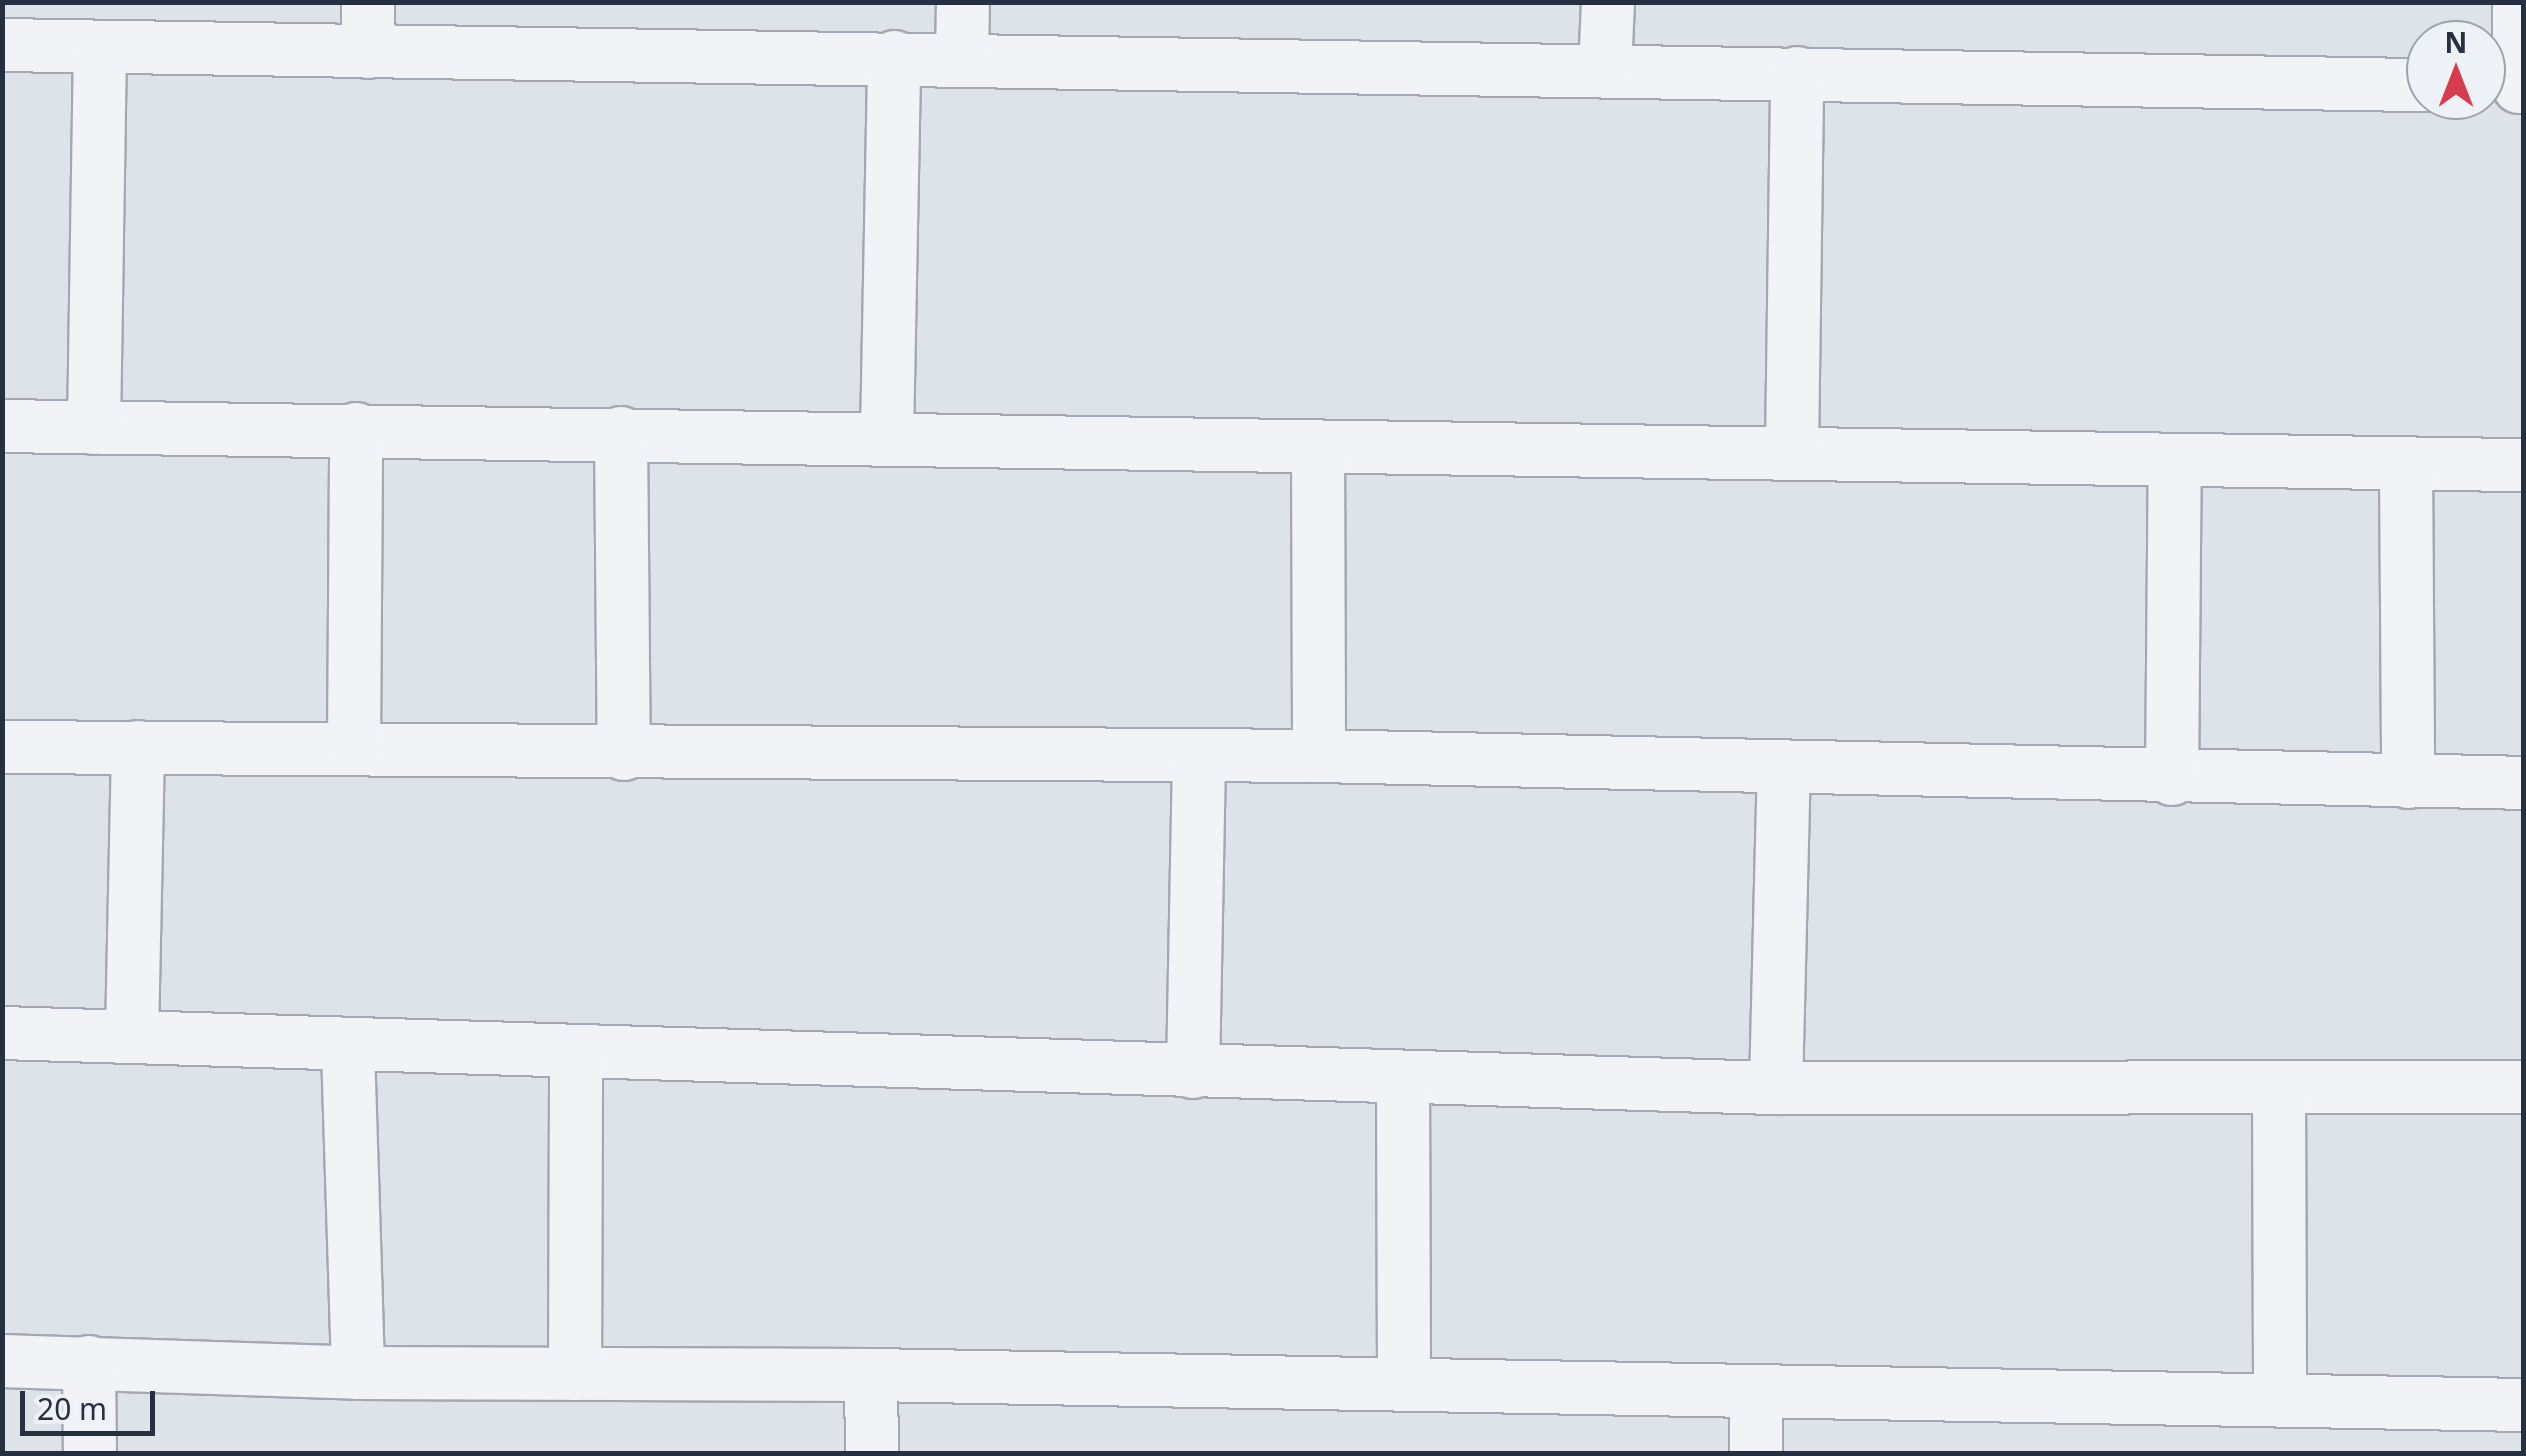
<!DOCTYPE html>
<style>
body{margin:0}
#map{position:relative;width:2526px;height:1456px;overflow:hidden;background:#dee2e9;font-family:"Noto Sans",sans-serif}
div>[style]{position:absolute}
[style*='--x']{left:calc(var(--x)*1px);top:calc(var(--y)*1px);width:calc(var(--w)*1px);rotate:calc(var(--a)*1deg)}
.roads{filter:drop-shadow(2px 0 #a3a9b3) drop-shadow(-2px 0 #a3a9b3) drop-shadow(0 2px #a3a9b3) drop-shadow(0 -2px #a3a9b3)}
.minor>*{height:52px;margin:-26px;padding:0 26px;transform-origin:26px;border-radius:26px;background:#f1f3f7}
span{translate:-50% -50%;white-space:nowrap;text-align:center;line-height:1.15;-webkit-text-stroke:10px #eef1f6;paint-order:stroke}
.frame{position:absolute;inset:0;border:5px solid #263041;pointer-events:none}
.north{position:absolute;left:2406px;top:20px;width:100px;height:100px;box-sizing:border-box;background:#eef1f6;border:2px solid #9ea4ae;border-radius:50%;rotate:0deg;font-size:28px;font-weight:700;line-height:40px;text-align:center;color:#263041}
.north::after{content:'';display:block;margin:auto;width:35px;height:45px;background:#d73b50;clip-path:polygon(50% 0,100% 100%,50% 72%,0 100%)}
.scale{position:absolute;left:20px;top:1391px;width:135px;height:45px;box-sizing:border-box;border:5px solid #263041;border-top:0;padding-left:12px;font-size:30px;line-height:35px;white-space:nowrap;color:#263041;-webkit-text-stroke:8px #eef1f6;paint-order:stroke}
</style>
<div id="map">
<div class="roads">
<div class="minor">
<div style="--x:368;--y:2;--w:50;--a:90"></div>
<div style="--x:2;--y:45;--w:2424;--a:0.95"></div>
<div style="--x:962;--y:58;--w:56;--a:-89"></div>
<div style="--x:1605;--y:69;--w:67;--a:-87.4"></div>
<div style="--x:2519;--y:87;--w:85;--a:-90"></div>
<div style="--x:2;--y:426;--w:2522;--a:0.89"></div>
<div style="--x:94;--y:428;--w:380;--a:-89.1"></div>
<div style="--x:621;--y:433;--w:321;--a:89.5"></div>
<div style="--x:887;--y:436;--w:379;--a:-88.9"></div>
<div style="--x:1318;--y:446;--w:310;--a:89.8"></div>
<div style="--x:1792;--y:449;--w:376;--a:-89.2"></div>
<div style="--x:2406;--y:464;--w:318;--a:89.6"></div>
<div style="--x:2;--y:747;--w:1317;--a:0.39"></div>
<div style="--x:1319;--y:756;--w:1205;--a:1.28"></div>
<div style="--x:354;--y:747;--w:318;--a:-89.6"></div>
<div style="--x:2172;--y:779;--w:315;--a:-89.5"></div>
<div style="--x:2;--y:1033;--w:1775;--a:1.78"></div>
<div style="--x:1776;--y:1088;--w:748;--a:-0.08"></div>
<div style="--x:132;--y:1035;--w:288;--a:-88.8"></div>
<div style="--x:348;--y:1049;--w:324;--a:88.2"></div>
<div style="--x:1193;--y:1072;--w:316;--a:-88.9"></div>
<div style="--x:1403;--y:1079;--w:305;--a:89.8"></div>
<div style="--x:2279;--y:1087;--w:310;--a:89.8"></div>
<div style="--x:1776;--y:1088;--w:318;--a:-88.6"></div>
<div style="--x:2;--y:1361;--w:356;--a:1.9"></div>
<div style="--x:358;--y:1373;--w:513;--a:0.22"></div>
<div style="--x:871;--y:1375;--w:1653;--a:1.04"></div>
<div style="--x:89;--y:1362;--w:92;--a:89.4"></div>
<div style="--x:575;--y:1374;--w:323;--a:-89.8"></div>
<div style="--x:871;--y:1375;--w:79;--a:89.3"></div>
<div style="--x:1756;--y:1393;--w:61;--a:90"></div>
</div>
</div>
<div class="frame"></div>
<div class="north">N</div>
<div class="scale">20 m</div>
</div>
